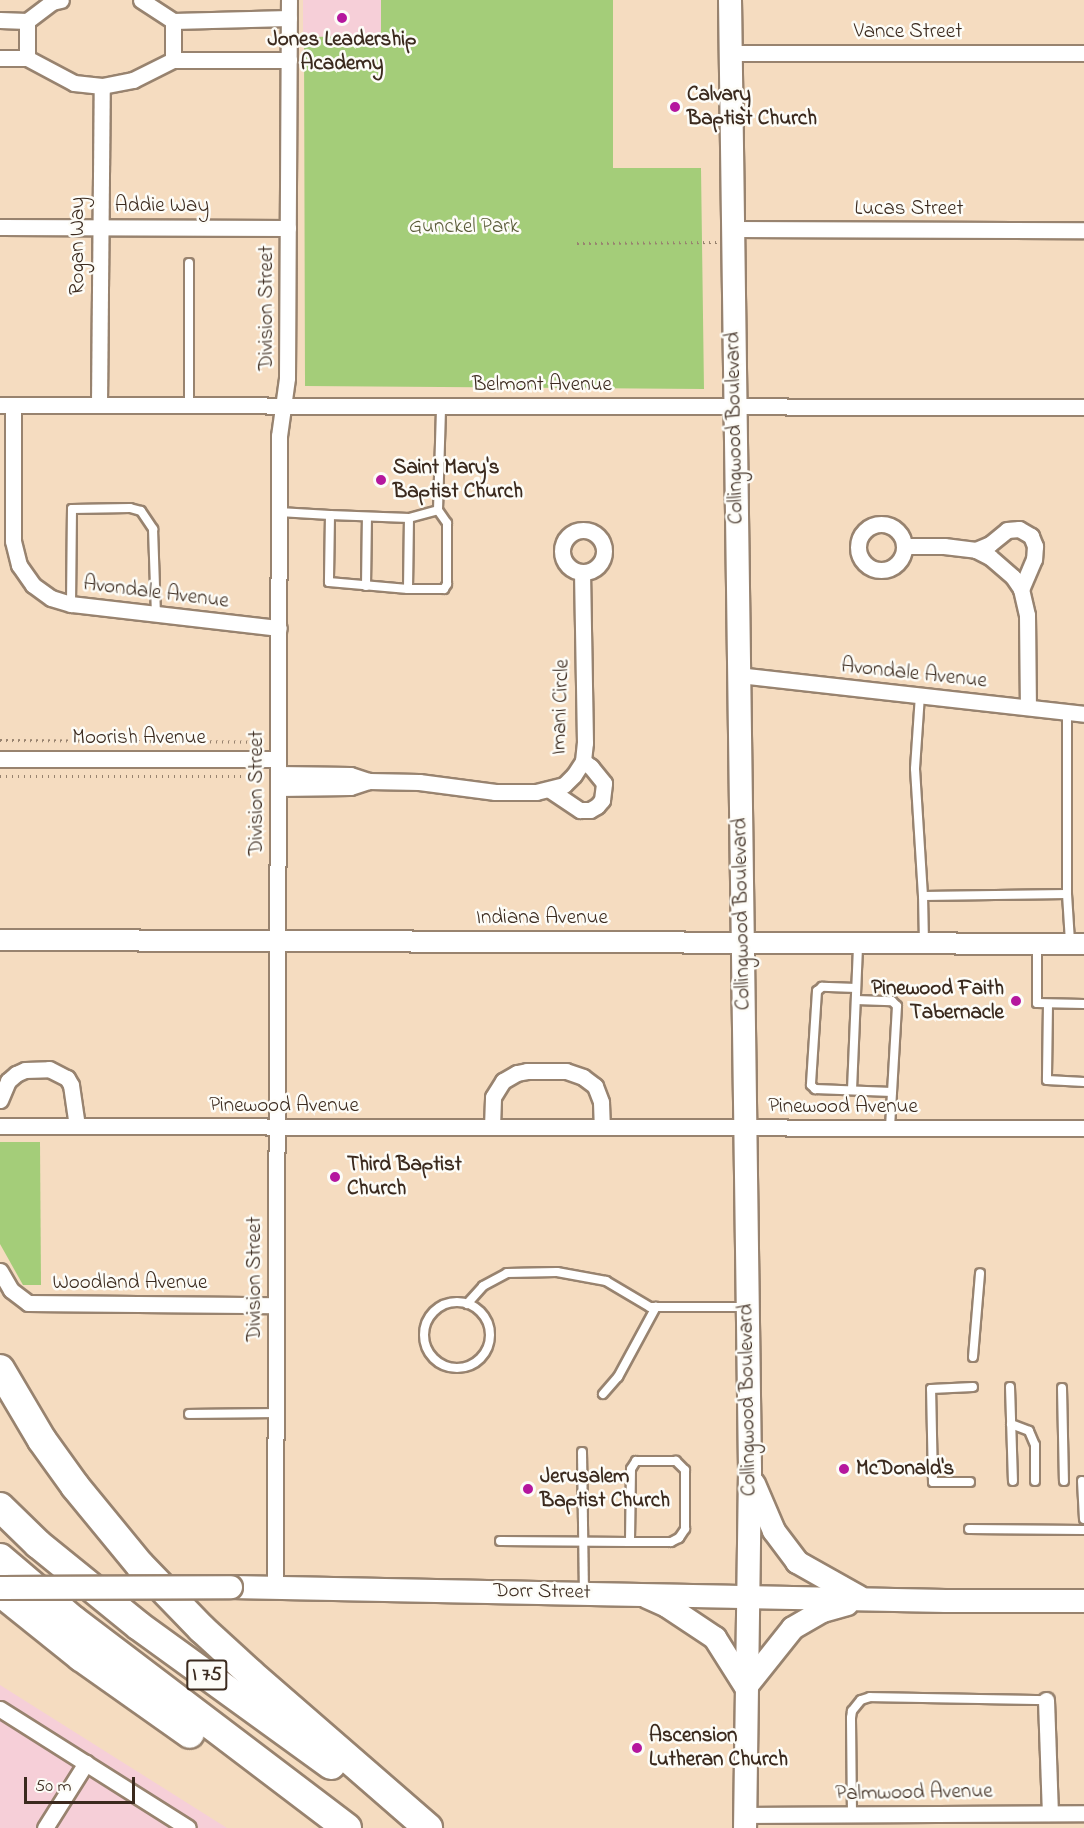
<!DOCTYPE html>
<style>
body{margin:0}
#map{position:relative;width:1084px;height:1828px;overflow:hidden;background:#f5dcc0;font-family:"Indie Flower",sans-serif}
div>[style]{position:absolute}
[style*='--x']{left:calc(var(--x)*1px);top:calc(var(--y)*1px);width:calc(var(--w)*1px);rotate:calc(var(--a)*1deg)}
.built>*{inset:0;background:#f6cfd8;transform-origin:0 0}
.green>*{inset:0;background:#a4cd79}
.path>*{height:3px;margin-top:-1.5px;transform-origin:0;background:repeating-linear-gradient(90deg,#98836f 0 1.5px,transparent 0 6px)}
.roads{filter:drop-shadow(2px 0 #98836f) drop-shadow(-2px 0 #98836f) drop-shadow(0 2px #98836f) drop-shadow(0 -2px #98836f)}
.service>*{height:8px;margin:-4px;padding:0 4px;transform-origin:4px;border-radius:4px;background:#fff}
.service>.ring{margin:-4px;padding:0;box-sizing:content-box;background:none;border:8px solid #fff;border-radius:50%}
.minor>*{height:15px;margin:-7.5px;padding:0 7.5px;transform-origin:7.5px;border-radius:7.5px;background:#fff}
.minor>.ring{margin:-7.5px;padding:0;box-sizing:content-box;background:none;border:15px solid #fff;border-radius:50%}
.tertiary>*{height:20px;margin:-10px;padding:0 10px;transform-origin:10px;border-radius:10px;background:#fff}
.secondary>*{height:22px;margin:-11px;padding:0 11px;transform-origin:11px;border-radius:11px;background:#fff}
.motorway>*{height:28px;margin:-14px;padding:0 14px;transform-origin:14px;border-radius:14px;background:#fff}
.bridges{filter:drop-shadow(2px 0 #98836f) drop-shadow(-2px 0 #98836f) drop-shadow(0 2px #98836f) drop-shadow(0 -2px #98836f)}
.secondary-bridge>*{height:22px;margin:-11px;padding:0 11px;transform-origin:11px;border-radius:11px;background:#fff}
.dots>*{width:16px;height:16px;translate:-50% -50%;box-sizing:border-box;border:3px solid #fdfcf7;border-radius:50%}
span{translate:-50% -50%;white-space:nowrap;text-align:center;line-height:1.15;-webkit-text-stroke:5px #fdfcf7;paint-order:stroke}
.shield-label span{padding:2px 4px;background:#fdfcf7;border:2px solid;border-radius:4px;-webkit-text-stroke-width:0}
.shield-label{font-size:20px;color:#3b2a1e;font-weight:700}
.street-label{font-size:21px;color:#3b2a1e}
.poi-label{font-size:21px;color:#3b2a1e;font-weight:700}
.left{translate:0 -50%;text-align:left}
.right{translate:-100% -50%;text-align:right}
.park-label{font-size:21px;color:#5a5b39}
.scale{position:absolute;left:24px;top:1777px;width:111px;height:27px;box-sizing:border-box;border:3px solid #3b2a1e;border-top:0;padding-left:8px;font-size:18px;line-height:21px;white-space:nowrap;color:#3b2a1e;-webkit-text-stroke:4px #fdfcf7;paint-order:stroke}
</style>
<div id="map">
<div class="built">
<div style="left:303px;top:0;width:78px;height:37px"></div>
<div style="clip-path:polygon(0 1685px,227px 1828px,0 1828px)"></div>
</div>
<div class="green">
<div style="clip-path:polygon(381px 0,613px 0,613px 168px,701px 168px,704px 389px,305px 386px,304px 37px,381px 36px)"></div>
<div style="clip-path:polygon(0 1142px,40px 1142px,41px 1285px,23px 1285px,0 1244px)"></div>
</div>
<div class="path">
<div style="--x:577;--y:243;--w:140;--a:-0.4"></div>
<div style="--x:0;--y:740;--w:258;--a:0.4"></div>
<div style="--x:258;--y:742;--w:4;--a:63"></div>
<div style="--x:0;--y:776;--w:258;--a:0"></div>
<div style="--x:258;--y:776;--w:4;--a:-56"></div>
</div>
<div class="roads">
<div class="service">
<div style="--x:189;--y:406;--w:143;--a:-90"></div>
<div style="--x:279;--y:512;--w:51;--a:3.4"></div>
<div style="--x:330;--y:515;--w:67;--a:90.9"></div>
<div style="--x:329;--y:582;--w:79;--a:5.1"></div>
<div style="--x:408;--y:589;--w:36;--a:0"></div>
<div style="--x:444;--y:589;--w:6;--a:-59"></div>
<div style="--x:447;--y:584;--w:61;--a:-90"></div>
<div style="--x:447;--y:523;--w:16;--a:-125"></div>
<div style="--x:438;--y:510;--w:104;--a:-88.3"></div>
<div style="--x:330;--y:515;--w:79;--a:2.2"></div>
<div style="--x:409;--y:518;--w:30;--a:-15"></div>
<div style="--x:366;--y:586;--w:69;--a:-89.2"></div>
<div style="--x:408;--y:589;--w:71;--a:-89.2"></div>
<div style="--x:71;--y:604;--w:95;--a:-89.4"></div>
<div style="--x:72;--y:509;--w:58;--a:-1"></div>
<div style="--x:130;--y:508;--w:11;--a:15"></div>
<div style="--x:141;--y:511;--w:22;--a:56"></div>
<div style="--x:153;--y:529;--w:85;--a:88"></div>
<div style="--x:920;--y:695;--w:74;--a:93.9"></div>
<div style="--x:915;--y:769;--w:127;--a:86.4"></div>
<div style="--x:1067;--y:712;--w:182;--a:90"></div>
<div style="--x:924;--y:943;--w:47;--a:-91.2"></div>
<div style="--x:923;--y:896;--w:144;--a:-0.8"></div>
<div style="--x:1067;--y:894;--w:48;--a:86.4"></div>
<div style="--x:1037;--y:944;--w:59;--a:90"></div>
<div style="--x:1037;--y:1003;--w:47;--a:1.2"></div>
<div style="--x:856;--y:988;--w:34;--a:-178"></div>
<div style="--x:822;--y:987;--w:6;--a:141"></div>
<div style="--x:817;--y:991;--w:94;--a:93.7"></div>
<div style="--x:811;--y:1085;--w:6;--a:45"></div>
<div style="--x:815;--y:1089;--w:77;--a:2.2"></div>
<div style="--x:856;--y:1000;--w:36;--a:2"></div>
<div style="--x:892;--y:1001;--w:7;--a:45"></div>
<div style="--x:897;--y:1006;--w:121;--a:93.3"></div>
<div style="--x:1048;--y:1004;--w:76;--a:90.8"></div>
<div style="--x:1047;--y:1080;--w:37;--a:3"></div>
<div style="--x:852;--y:1090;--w:146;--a:-87.6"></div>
<div class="ring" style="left:424px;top:1302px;width:58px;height:58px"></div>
<div style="--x:467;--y:1304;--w:24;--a:-48"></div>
<div style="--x:483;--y:1286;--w:27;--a:-28"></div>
<div style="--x:507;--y:1273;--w:50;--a:-1.1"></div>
<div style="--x:557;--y:1272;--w:50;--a:10.4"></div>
<div style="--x:606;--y:1281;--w:51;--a:30.6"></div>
<div style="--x:650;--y:1307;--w:96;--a:0"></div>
<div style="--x:973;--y:1357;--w:84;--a:-85.2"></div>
<div style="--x:1010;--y:1387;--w:94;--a:88.2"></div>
<div style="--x:1062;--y:1388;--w:93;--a:88.8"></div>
<div style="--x:603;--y:1394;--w:23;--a:-49"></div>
<div style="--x:618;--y:1377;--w:80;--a:-61.5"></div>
<div style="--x:189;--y:1414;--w:86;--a:-0.7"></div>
<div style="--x:1011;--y:1424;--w:19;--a:21"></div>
<div style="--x:1029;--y:1431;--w:15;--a:67"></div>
<div style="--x:1035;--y:1445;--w:36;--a:90"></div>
<div style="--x:582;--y:1452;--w:140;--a:89.2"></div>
<div style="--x:1082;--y:1481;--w:38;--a:87"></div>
<div style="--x:970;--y:1482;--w:37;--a:180"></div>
<div style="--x:933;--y:1482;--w:93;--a:-91.2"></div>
<div style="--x:931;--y:1389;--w:42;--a:-2.7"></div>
<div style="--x:969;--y:1529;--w:115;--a:0.5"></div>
<div style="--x:500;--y:1541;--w:130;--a:0.4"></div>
<div style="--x:630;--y:1542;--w:41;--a:0"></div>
<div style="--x:671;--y:1542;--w:9;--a:-27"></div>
<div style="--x:679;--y:1538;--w:11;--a:-56"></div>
<div style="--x:685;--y:1529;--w:59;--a:-90"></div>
<div style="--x:685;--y:1470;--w:13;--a:-135"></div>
<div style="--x:676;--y:1461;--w:40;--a:180"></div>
<div style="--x:636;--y:1461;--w:9;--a:122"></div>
<div style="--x:631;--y:1469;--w:73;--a:90.8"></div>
<div style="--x:852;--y:1815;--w:97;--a:-90.6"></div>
<div style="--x:851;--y:1718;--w:7;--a:-82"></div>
<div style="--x:852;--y:1711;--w:14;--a:-51"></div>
<div style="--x:861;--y:1700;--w:9;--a:-18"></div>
<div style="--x:870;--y:1697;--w:176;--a:1"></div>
</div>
<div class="minor">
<div style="--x:141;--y:0;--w:38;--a:33"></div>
<div style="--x:173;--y:21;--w:116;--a:-1.5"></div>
<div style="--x:0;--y:20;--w:27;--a:2"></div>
<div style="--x:27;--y:21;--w:37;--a:90"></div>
<div style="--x:27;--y:21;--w:31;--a:-37"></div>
<div style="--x:52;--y:2;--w:9;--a:-13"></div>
<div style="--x:173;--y:21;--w:39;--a:90"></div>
<div style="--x:731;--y:53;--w:353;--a:0"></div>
<div style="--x:0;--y:58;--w:27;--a:0"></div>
<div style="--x:27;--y:58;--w:53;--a:28"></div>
<div style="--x:74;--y:83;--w:28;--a:6"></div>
<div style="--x:102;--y:86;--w:32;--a:-11"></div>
<div style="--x:133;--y:80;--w:45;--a:-26.6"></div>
<div style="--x:173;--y:60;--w:116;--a:0"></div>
<div style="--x:0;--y:227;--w:288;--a:0.2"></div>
<div style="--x:733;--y:229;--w:351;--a:0.2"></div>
<div style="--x:0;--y:405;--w:1084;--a:0.11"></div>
<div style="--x:13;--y:405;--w:136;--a:90"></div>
<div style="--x:13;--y:541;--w:25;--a:76"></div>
<div style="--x:19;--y:565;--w:24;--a:55"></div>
<div style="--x:33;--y:585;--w:22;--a:36"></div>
<div style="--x:51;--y:598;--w:21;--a:17"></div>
<div style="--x:71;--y:604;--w:209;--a:6.6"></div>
<div style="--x:99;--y:405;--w:319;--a:-89.5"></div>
<div class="ring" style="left:858px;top:524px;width:31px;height:31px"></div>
<div class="ring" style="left:562px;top:530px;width:27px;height:27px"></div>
<div style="--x:904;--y:546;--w:40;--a:0"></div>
<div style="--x:944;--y:546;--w:32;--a:7"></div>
<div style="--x:976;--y:550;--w:16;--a:27"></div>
<div style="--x:990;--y:557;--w:30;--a:41"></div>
<div style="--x:1013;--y:577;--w:14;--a:56"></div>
<div style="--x:1021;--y:589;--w:27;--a:77"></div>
<div style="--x:1027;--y:615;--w:92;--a:89.4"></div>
<div style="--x:976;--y:550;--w:15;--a:-23"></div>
<div style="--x:990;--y:544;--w:22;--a:-39"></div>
<div style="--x:1007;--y:530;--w:12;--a:-5"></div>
<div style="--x:1019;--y:529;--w:14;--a:30"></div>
<div style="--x:1031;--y:536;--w:11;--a:68"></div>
<div style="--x:1035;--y:546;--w:13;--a:94"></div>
<div style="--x:1034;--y:559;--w:33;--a:113"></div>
<div style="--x:738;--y:675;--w:348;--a:6.4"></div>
<div style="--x:0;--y:759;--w:278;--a:0"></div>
<div style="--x:278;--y:774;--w:72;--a:0.8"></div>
<div style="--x:350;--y:775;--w:20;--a:18"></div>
<div style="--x:369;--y:781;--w:50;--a:1.1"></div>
<div style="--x:419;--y:782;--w:77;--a:7.5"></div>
<div style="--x:495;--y:792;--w:41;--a:0"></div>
<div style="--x:536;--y:792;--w:29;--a:-14"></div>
<div style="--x:564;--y:785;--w:14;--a:-45"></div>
<div style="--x:574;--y:775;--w:17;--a:-57"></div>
<div style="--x:583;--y:761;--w:18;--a:-84"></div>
<div style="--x:585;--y:743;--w:171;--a:-91"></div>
<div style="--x:278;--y:788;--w:72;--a:-0.8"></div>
<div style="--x:350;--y:787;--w:20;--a:-18"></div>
<div style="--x:550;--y:790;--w:36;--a:34"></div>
<div style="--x:580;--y:810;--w:10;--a:0"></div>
<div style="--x:590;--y:810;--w:8;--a:-30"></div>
<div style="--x:597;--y:806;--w:8;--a:-50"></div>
<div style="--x:602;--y:800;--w:17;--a:-83"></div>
<div style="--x:604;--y:783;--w:21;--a:-129"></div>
<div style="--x:591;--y:767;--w:10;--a:-143"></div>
<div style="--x:0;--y:1100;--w:21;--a:-67"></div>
<div style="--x:8;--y:1081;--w:11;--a:-41"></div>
<div style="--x:16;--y:1074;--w:10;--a:-24"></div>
<div style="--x:25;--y:1070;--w:24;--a:-2"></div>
<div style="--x:49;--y:1069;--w:20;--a:27"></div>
<div style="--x:67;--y:1078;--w:8;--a:60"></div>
<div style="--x:71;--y:1085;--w:41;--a:81.7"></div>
<div style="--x:0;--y:1126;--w:1084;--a:0.11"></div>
<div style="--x:492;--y:1127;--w:30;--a:-88"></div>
<div style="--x:493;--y:1097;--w:19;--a:-58"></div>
<div style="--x:503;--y:1081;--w:16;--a:-30"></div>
<div style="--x:517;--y:1073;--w:10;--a:-11"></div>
<div style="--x:527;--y:1071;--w:39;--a:0"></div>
<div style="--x:566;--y:1071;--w:18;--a:19"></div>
<div style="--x:583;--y:1077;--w:15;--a:37"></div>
<div style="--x:595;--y:1086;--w:17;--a:69"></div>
<div style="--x:601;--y:1102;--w:25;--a:88"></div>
<div style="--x:0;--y:1271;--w:22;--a:60"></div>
<div style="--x:11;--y:1290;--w:21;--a:37"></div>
<div style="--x:28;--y:1303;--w:247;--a:0.5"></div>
<div style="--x:275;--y:1587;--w:1151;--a:-89.8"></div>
<div style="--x:279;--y:436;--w:59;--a:-82.1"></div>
<div style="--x:287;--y:378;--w:378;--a:-89.7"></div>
<div style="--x:1046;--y:1700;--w:113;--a:88"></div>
<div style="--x:0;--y:1709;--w:222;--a:32.3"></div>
<div style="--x:745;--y:1815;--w:339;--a:-0.3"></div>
<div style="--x:45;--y:1828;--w:77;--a:-57.8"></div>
</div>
<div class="tertiary">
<div style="--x:0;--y:940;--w:1084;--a:0.21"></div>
</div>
<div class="secondary">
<div style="--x:730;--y:0;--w:1472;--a:89.22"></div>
<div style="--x:750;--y:1472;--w:356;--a:90.8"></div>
<div style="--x:754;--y:1484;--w:51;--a:66.9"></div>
<div style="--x:774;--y:1531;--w:39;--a:53"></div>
<div style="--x:797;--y:1562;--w:71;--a:29.4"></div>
<div style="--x:231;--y:1587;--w:715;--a:1.12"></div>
<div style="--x:946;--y:1601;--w:138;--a:0"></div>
<div style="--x:647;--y:1597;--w:22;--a:24"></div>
<div style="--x:667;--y:1606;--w:58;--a:33.7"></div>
<div style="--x:715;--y:1638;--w:58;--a:57.7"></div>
<div style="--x:746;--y:1687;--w:75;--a:-51.5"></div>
<div style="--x:793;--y:1628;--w:34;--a:-30"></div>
<div style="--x:823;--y:1611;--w:25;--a:-16"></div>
</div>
<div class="motorway">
<div style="--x:0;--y:1369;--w:82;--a:59.4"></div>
<div style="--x:42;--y:1440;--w:57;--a:54.3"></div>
<div style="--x:75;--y:1486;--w:102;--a:50.6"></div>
<div style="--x:140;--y:1565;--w:89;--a:45.9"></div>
<div style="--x:202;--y:1629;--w:65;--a:42.5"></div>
<div style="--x:250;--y:1673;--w:236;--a:41"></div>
<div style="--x:0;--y:1507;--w:53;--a:44.2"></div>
<div style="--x:38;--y:1544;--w:130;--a:39.1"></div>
<div style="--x:139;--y:1626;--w:237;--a:35.9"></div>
<div style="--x:0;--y:1558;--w:96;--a:40.3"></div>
<div style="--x:73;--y:1620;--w:344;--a:37.2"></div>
<div style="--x:0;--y:1592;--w:104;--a:38.7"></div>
<div style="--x:81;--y:1657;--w:133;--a:35.2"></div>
</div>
</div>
<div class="bridges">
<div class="secondary-bridge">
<div style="--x:0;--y:1588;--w:231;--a:-0.2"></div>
</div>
</div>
<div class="dots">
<div style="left:342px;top:18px;background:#b5179e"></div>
<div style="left:675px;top:107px;background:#b5179e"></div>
<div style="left:381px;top:480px;background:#b5179e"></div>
<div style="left:1016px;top:1001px;background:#b5179e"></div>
<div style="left:335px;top:1177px;background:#b5179e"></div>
<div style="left:844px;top:1469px;background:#b5179e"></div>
<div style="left:528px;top:1489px;background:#b5179e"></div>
<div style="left:637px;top:1748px;background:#b5179e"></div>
</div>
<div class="shield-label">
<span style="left:207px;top:1675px">I 75</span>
</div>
<div class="street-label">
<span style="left:908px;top:32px">Vance Street</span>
<span style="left:162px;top:206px">Addie Way</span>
<span style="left:909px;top:209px">Lucas Street</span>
<span style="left:78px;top:246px;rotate:-90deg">Rogan Way</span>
<span style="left:267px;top:308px;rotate:-90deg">Division Street</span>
<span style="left:542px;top:385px">Belmont Avenue</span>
<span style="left:735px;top:428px;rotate:-91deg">Collingwood Boulevard</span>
<span style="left:156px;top:593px;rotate:7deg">Avondale Avenue</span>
<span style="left:914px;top:674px;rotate:6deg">Avondale Avenue</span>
<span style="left:561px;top:707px;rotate:-88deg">Imani Circle</span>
<span style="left:139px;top:738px">Moorish Avenue</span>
<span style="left:257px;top:793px;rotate:-90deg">Division Street</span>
<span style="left:742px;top:914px;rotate:-91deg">Collingwood Boulevard</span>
<span style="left:542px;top:918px">Indiana Avenue</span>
<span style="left:284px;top:1106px">Pinewood Avenue</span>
<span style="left:843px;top:1107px">Pinewood Avenue</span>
<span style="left:255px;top:1279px;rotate:-90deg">Division Street</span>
<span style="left:130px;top:1283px">Woodland Avenue</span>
<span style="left:748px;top:1400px;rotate:-91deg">Collingwood Boulevard</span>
<span style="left:542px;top:1592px;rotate:1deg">Dorr Street</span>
<span style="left:914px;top:1793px;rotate:-1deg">Palmwood Avenue</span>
</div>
<div class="poi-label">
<span style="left:342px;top:52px">Jones Leadership<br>Academy</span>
<span class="left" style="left:687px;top:107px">Calvary<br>Baptist Church</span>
<span class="left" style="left:393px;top:480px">Saint Mary's<br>Baptist Church</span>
<span class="right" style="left:1004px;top:1001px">Pinewood Faith<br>Tabernacle</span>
<span class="left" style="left:347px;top:1177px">Third Baptist<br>Church</span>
<span class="left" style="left:856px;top:1469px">McDonald's</span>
<span class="left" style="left:540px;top:1489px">Jerusalem<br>Baptist Church</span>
<span class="left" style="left:649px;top:1748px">Ascension<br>Lutheran Church</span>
</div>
<div class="park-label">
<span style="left:464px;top:227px">Gunckel Park</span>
</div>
<div class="scale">50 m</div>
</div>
